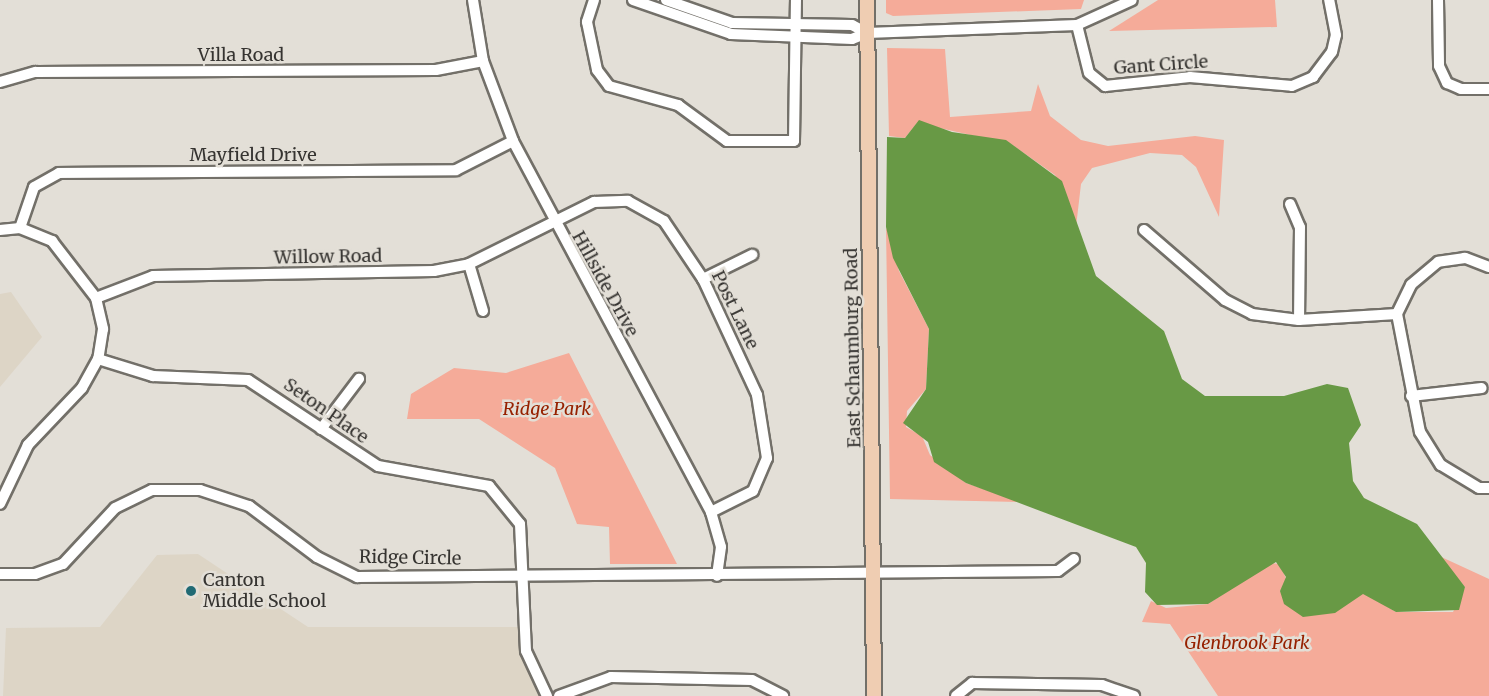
<!DOCTYPE html>
<style>
body{margin:0}
#map{position:relative;width:1489px;height:696px;overflow:hidden;background:#e3dfd7;font-family:Merriweather,serif}
div>[style]{position:absolute}
[style*='--x']{left:calc(var(--x)*1px);top:calc(var(--y)*1px);width:calc(var(--w)*1px);rotate:calc(var(--a)*1deg)}
.built>*{inset:0;background:#ddd5c6}
.green>*{inset:0;background:#f5ab99}
.water>*{inset:0;background:#689945}
.roads{filter:drop-shadow(2px 0 #737069) drop-shadow(-2px 0 #737069) drop-shadow(0 2px #737069) drop-shadow(0 -2px #737069)}
.minor>*{height:10px;margin:-5px;padding:0 5px;transform-origin:5px;border-radius:5px;background:#fff}
.major>*{height:14px;margin:-7px;padding:0 7px;transform-origin:7px;border-radius:7px;background:#efcdb2}
.dots>*{width:16px;height:16px;translate:-50% -50%;box-sizing:border-box;border:3px solid #e3dfd7;border-radius:50%}
span{translate:-50% -50%;white-space:nowrap;text-align:center;line-height:1.15;-webkit-text-stroke:5px #e3dfd7;paint-order:stroke}
.street-label{font-size:18px;color:#363431}
.park-label{font-size:18px;color:#962100;font-style:italic}
.poi-label{font-size:18px;color:#363431}
.left{translate:0 -50%;text-align:left}
</style>
<div id="map">
<div class="built">
<div style="clip-path:polygon(11px 292px,42px 337px,0 387px,0 294px)"></div>
<div style="clip-path:polygon(198px 554px,308px 627px,519px 627px,524px 659px,540px 696px,3px 696px,6px 628px,100px 627px,157px 555px)"></div>
</div>
<div class="green">
<div style="clip-path:polygon(886px 0,1084px 0,1081px 9px,893px 16px,886px 13px)"></div>
<div style="clip-path:polygon(1158px 0,1275px 0,1277px 27px,1109px 31px)"></div>
<div style="clip-path:polygon(887px 48px,945px 49px,950px 117px,1031px 111px,1038px 84px,1050px 116px,1081px 140px,1108px 146px,1195px 136px,1224px 140px,1219px 217px,1196px 167px,1182px 155px,1150px 153px,1092px 168px,1081px 184px,1076px 227px,1055px 175px,1011px 144px,917px 123px,905px 138px,889px 136px)"></div>
<div style="clip-path:polygon(886px 227px,899px 271px,929px 329px,926px 389px,907px 411px,906px 427px,922px 436px,930px 455px,966px 483px,1022px 502px,890px 499px)"></div>
<div style="clip-path:polygon(569px 353px,677px 564px,610px 564px,609px 527px,577px 524px,555px 468px,479px 419px,407px 419px,411px 394px,454px 368px,506px 373px)"></div>
<div style="clip-path:polygon(1437px 555px,1489px 579px,1489px 696px,1218px 696px,1170px 624px,1142px 622px,1151px 601px,1166px 608px,1208px 604px,1270px 563px,1280px 564px,1287px 581px,1280px 591px,1367px 594px,1396px 612px,1453px 612px,1465px 587px)"></div>
</div>
<div class="water">
<div style="clip-path:polygon(919px 120px,952px 132px,1006px 140px,1062px 181px,1096px 276px,1164px 331px,1182px 379px,1205px 396px,1284px 396px,1327px 384px,1348px 388px,1361px 425px,1349px 443px,1353px 481px,1364px 498px,1417px 524px,1465px 587px,1459px 610px,1396px 612px,1363px 594px,1335px 613px,1303px 617px,1284px 604px,1280px 591px,1286px 577px,1276px 562px,1208px 604px,1157px 605px,1145px 592px,1146px 563px,1136px 547px,966px 483px,934px 462px,928px 442px,903px 423px,926px 389px,929px 329px,893px 258px,886px 227px,887px 137px,905px 138px)"></div>
</div>
<div class="roads">
<div class="minor">
<div style="--x:473;--y:0;--w:62;--a:80.7"></div>
<div style="--x:483;--y:61;--w:85;--a:69.4"></div>
<div style="--x:513;--y:141;--w:421;--a:61.9"></div>
<div style="--x:711;--y:512;--w:36;--a:74"></div>
<div style="--x:721;--y:547;--w:29;--a:98"></div>
<div style="--x:594;--y:0;--w:23;--a:108"></div>
<div style="--x:587;--y:22;--w:49;--a:78.2"></div>
<div style="--x:597;--y:70;--w:20;--a:53"></div>
<div style="--x:609;--y:86;--w:72;--a:15.4"></div>
<div style="--x:678;--y:105;--w:61;--a:36.3"></div>
<div style="--x:727;--y:141;--w:67;--a:0"></div>
<div style="--x:794;--y:141;--w:141;--a:-89.2"></div>
<div style="--x:633;--y:0;--w:104;--a:19.1"></div>
<div style="--x:731;--y:34;--w:121;--a:2.4"></div>
<div style="--x:852;--y:39;--w:16;--a:-22"></div>
<div style="--x:867;--y:33;--w:210;--a:-2.2"></div>
<div style="--x:1077;--y:25;--w:60;--a:-24.4"></div>
<div style="--x:666;--y:0;--w:70;--a:19.2"></div>
<div style="--x:732;--y:23;--w:120;--a:1"></div>
<div style="--x:852;--y:25;--w:17;--a:28"></div>
<div style="--x:1438;--y:0;--w:66;--a:89.1"></div>
<div style="--x:1439;--y:66;--w:19;--a:65"></div>
<div style="--x:1447;--y:83;--w:15;--a:23"></div>
<div style="--x:1461;--y:89;--w:28;--a:0"></div>
<div style="--x:1077;--y:25;--w:49;--a:76"></div>
<div style="--x:1089;--y:73;--w:21;--a:39"></div>
<div style="--x:1105;--y:86;--w:85;--a:-6"></div>
<div style="--x:1190;--y:77;--w:102;--a:5"></div>
<div style="--x:1292;--y:86;--w:23;--a:-23"></div>
<div style="--x:1313;--y:77;--w:31;--a:-53"></div>
<div style="--x:1332;--y:52;--w:17;--a:-77"></div>
<div style="--x:1336;--y:35;--w:36;--a:-101"></div>
<div style="--x:0;--y:82;--w:37;--a:-16"></div>
<div style="--x:36;--y:72;--w:400;--a:-0.3"></div>
<div style="--x:436;--y:70;--w:48;--a:-10.8"></div>
<div style="--x:1290;--y:204;--w:25;--a:67"></div>
<div style="--x:1300;--y:227;--w:93;--a:90.6"></div>
<div style="--x:20;--y:228;--w:43;--a:-71.1"></div>
<div style="--x:34;--y:187;--w:29;--a:-29"></div>
<div style="--x:59;--y:173;--w:397;--a:-0.4"></div>
<div style="--x:456;--y:170;--w:64;--a:-27"></div>
<div style="--x:0;--y:230;--w:20;--a:-6"></div>
<div style="--x:20;--y:228;--w:35;--a:22"></div>
<div style="--x:52;--y:241;--w:72;--a:52.3"></div>
<div style="--x:96;--y:298;--w:32;--a:77"></div>
<div style="--x:103;--y:329;--w:30;--a:99"></div>
<div style="--x:98;--y:359;--w:33;--a:119"></div>
<div style="--x:82;--y:388;--w:79;--a:133.5"></div>
<div style="--x:28;--y:445;--w:65;--a:115.4"></div>
<div style="--x:1144;--y:230;--w:107;--a:40.8"></div>
<div style="--x:1225;--y:300;--w:30;--a:27"></div>
<div style="--x:1252;--y:314;--w:47;--a:7.3"></div>
<div style="--x:1299;--y:320;--w:98;--a:-3.5"></div>
<div style="--x:469;--y:264;--w:49;--a:73.4"></div>
<div style="--x:1489;--y:267;--w:26;--a:-159"></div>
<div style="--x:1465;--y:258;--w:27;--a:172"></div>
<div style="--x:1438;--y:262;--w:35;--a:140"></div>
<div style="--x:1411;--y:285;--w:32;--a:116"></div>
<div style="--x:1397;--y:314;--w:120;--a:79"></div>
<div style="--x:1420;--y:432;--w:39;--a:58"></div>
<div style="--x:1441;--y:465;--w:44;--a:31.2"></div>
<div style="--x:1479;--y:488;--w:10;--a:0"></div>
<div style="--x:703;--y:279;--w:55;--a:-26.1"></div>
<div style="--x:96;--y:298;--w:61;--a:-21.1"></div>
<div style="--x:153;--y:276;--w:281;--a:-1"></div>
<div style="--x:434;--y:271;--w:36;--a:-11"></div>
<div style="--x:469;--y:264;--w:140;--a:-26.4"></div>
<div style="--x:594;--y:202;--w:34;--a:-2"></div>
<div style="--x:628;--y:201;--w:41;--a:29.1"></div>
<div style="--x:664;--y:221;--w:70;--a:56.1"></div>
<div style="--x:703;--y:279;--w:128;--a:65"></div>
<div style="--x:757;--y:395;--w:64;--a:81"></div>
<div style="--x:767;--y:458;--w:36;--a:113"></div>
<div style="--x:753;--y:491;--w:47;--a:153.4"></div>
<div style="--x:98;--y:359;--w:58;--a:17.2"></div>
<div style="--x:153;--y:376;--w:95;--a:2.4"></div>
<div style="--x:248;--y:380;--w:156;--a:33.5"></div>
<div style="--x:378;--y:466;--w:113;--a:10.2"></div>
<div style="--x:489;--y:486;--w:49;--a:50.8"></div>
<div style="--x:520;--y:524;--w:127;--a:87.3"></div>
<div style="--x:526;--y:651;--w:50;--a:65"></div>
<div style="--x:1411;--y:396;--w:71;--a:-6.4"></div>
<div style="--x:321;--y:429;--w:63;--a:-52.8"></div>
<div style="--x:0;--y:574;--w:35;--a:0"></div>
<div style="--x:35;--y:574;--w:30;--a:-20"></div>
<div style="--x:63;--y:564;--w:76;--a:-47.1"></div>
<div style="--x:115;--y:508;--w:41;--a:-25.9"></div>
<div style="--x:152;--y:490;--w:48;--a:0"></div>
<div style="--x:200;--y:490;--w:52;--a:18.1"></div>
<div style="--x:249;--y:506;--w:85;--a:36.9"></div>
<div style="--x:317;--y:557;--w:45;--a:26.6"></div>
<div style="--x:357;--y:577;--w:701;--a:-0.49"></div>
<div style="--x:1058;--y:571;--w:20;--a:-37"></div>
<div style="--x:559;--y:696;--w:55;--a:-20.1"></div>
<div style="--x:611;--y:677;--w:141;--a:1.2"></div>
<div style="--x:752;--y:680;--w:35;--a:27"></div>
<div style="--x:956;--y:696;--w:21;--a:-39"></div>
<div style="--x:972;--y:683;--w:130;--a:0.9"></div>
<div style="--x:1102;--y:685;--w:34;--a:19"></div>
</div>
<div class="major">
<div style="--x:867;--y:0;--w:696;--a:89.42"></div>
</div>
</div>
<div class="dots">
<div style="left:191px;top:591px;background:#206a74"></div>
</div>
<div class="street-label">
<span style="left:241px;top:55px">Villa Road</span>
<span style="left:1161px;top:65px;rotate:-4deg">Gant Circle</span>
<span style="left:253px;top:155px">Mayfield Drive</span>
<span style="left:328px;top:257px;rotate:-1deg">Willow Road</span>
<span style="left:605px;top:284px;rotate:61deg">Hillside Drive</span>
<span style="left:735px;top:310px;rotate:64deg">Post Lane</span>
<span style="left:853px;top:348px;rotate:-91deg">East Schaumburg Road</span>
<span style="left:326px;top:411px;rotate:35deg">Seton Place</span>
<span style="left:410px;top:558px;rotate:1deg">Ridge Circle</span>
</div>
<div class="park-label">
<span style="left:547px;top:409px">Ridge Park</span>
<span style="left:1247px;top:643px">Glenbrook Park</span>
</div>
<div class="poi-label">
<span class="left" style="left:203px;top:591px">Canton<br>Middle School</span>
</div>
</div>
